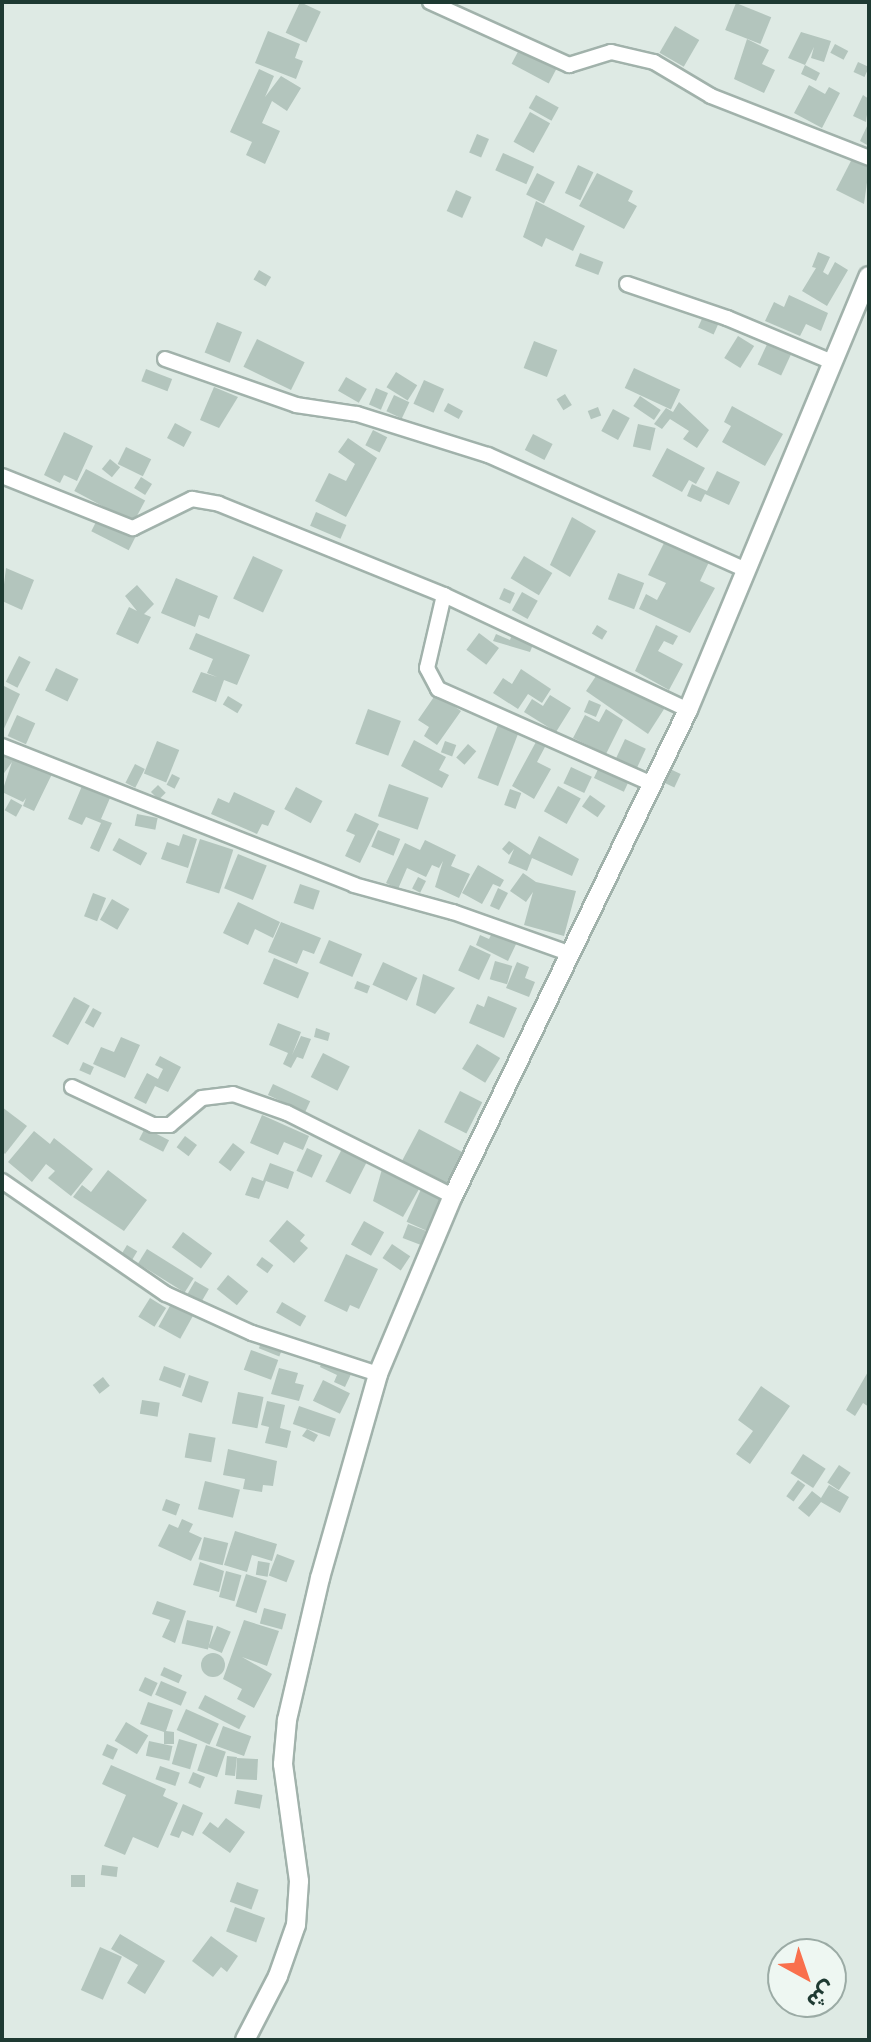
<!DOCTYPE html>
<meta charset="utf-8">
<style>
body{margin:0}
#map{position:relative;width:871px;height:2042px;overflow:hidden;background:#deeae4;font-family:"Work Sans","Noto Sans Arabic",sans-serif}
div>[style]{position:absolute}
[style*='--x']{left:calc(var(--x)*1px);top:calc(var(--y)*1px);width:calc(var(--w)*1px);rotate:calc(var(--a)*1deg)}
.building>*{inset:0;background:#b3c5bd;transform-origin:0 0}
.round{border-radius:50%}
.roads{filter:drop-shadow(2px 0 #a1b2ab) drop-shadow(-2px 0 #a1b2ab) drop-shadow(0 2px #a1b2ab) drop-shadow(0 -2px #a1b2ab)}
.minor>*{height:14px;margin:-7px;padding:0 7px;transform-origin:7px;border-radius:7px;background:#fff}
.tertiary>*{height:18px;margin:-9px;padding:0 9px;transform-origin:9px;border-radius:9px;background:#fff}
span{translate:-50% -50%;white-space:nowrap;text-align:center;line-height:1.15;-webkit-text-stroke:6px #eef7f2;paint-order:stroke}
.frame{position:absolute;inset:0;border:4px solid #1e3a32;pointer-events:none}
.north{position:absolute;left:767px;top:1938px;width:80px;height:80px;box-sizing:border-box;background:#eef7f2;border:2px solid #9baba5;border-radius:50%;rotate:140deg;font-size:22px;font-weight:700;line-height:32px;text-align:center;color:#1e3a32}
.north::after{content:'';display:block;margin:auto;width:28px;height:36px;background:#f9704d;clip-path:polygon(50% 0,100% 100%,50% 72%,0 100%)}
</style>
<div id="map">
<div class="building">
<div style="left:300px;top:2px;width:23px;height:34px;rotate:25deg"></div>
<div style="left:736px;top:3px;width:38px;height:29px;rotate:22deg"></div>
<div style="left:675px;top:26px;width:28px;height:31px;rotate:30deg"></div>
<div style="clip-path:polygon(268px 31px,300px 44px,295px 58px,303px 61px,296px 79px,255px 63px)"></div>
<div style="clip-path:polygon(801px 32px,831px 41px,824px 62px,811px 58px,814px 47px,805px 65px,820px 73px,816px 81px,801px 74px,805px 65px,788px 58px)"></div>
<div style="clip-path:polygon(747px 39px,769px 50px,762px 64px,775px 70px,764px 93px,734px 79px)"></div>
<div style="left:835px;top:44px;width:15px;height:10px;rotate:28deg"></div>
<div style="left:521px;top:46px;width:42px;height:20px;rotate:28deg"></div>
<div style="left:858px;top:62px;width:12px;height:11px;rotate:24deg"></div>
<div style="clip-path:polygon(259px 69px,274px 76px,265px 97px,281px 76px,301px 88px,287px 111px,272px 101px,262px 123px,280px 131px,265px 164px,246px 155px,252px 142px,230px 132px)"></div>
<div style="clip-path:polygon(809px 85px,825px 94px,829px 87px,840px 93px,822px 128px,794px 113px)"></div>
<div style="left:536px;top:95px;width:26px;height:15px;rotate:29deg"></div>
<div style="clip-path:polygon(863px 95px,869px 99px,866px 122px,853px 116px)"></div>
<div style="left:530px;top:112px;width:23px;height:34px;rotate:29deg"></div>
<div style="clip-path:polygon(869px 122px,869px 146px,860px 141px)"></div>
<div style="left:477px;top:134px;width:13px;height:20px;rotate:23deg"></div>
<div style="left:503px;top:153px;width:34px;height:19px;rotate:24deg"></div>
<div style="clip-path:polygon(852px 159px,869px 168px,864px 204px,836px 190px)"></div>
<div style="left:578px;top:165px;width:17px;height:31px;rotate:25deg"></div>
<div style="left:537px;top:173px;width:20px;height:24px;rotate:27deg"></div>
<div style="clip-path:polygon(597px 173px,633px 191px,628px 201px,637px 206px,624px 229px,579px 206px)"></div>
<div style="left:456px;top:190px;width:17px;height:23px;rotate:24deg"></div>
<div style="clip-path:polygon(536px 201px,585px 226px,573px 251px,546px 238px,542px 247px,523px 237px)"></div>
<div style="clip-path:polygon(818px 252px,830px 257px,823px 272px,828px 275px,835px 262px,848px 270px,827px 306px,802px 291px,816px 268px,812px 267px)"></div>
<div style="left:580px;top:253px;width:25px;height:14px;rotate:21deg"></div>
<div style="left:259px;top:270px;width:14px;height:11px;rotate:30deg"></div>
<div style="clip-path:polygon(789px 295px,828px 313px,821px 331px,806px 324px,800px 336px,765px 321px,774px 302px,784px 307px)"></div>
<div style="left:705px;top:312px;width:17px;height:17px;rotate:24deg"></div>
<div style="left:217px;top:322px;width:27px;height:33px;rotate:22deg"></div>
<div style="left:738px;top:336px;width:19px;height:26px;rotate:32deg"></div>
<div style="left:257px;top:339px;width:53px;height:31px;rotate:26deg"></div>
<div style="left:769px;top:340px;width:26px;height:27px;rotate:25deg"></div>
<div style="left:534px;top:341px;width:25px;height:29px;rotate:21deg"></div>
<div style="left:634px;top:368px;width:51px;height:22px;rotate:25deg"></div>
<div style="left:146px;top:369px;width:28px;height:13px;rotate:21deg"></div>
<div style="left:396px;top:372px;width:25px;height:18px;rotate:32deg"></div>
<div style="left:346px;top:377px;width:24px;height:16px;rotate:30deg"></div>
<div style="left:424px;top:380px;width:22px;height:26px;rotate:24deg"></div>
<div style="clip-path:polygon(214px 387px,238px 397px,219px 428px,200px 420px)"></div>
<div style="left:376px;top:388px;width:13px;height:18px;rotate:23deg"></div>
<div style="left:565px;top:394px;width:13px;height:10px;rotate:58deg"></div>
<div style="left:394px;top:395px;width:17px;height:18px;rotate:25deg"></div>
<div style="left:640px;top:396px;width:25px;height:12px;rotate:34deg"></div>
<div style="clip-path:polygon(679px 402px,709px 430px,697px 448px,683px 439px,689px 431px,670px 419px,662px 429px,654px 424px,666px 408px,673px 412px)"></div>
<div style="left:448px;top:403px;width:17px;height:9px;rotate:28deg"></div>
<div style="clip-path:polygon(732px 406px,783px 434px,765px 466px,722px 442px,731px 426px,724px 422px)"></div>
<div style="left:598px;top:407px;width:9px;height:11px;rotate:69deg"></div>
<div style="left:613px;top:409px;width:19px;height:25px;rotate:28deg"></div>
<div style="left:175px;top:423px;width:19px;height:17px;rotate:28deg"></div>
<div style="left:638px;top:424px;width:18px;height:23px;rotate:13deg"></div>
<div style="left:373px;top:430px;width:16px;height:17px;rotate:27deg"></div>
<div style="clip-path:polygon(64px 432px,93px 446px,77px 481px,64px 475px,60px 483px,44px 475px)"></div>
<div style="left:533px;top:434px;width:22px;height:18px;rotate:27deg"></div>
<div style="clip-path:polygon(348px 438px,377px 458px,346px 517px,315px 501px,329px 473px,346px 481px,355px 464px,338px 452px)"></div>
<div style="left:126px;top:447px;width:28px;height:19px;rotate:26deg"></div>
<div style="clip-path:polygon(667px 448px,705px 468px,696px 484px,689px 480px,682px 492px,652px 476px)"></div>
<div style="left:110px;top:459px;width:13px;height:13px;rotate:39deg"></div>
<div style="left:86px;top:469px;width:67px;height:25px;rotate:28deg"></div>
<div style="clip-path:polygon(717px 471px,740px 482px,729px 505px,705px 494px,701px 502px,687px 496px,692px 484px,707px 491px)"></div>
<div style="left:141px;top:477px;width:13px;height:13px;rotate:32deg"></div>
<div style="left:316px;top:512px;width:33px;height:15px;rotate:23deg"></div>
<div style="left:99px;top:516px;width:42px;height:17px;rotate:27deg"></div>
<div style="clip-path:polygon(572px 517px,596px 531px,570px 577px,550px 565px)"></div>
<div style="clip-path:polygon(665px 541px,709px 562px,700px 581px,715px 588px,690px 633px,639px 609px,646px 594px,657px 600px,666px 583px,648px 575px)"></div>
<div style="left:253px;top:556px;width:33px;height:47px;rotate:25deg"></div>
<div style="left:524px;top:556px;width:33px;height:26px;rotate:31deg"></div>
<div style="clip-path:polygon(6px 568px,34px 580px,22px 610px,2px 601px)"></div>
<div style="left:618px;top:573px;width:28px;height:28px;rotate:21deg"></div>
<div style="clip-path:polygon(176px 578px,218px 596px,209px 619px,199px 615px,195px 627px,161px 613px)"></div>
<div style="clip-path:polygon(137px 585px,154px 604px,144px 614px,151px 617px,138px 644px,116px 634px,129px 607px,137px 611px,125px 596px)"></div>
<div style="left:504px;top:588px;width:12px;height:12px;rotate:24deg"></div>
<div style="left:522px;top:592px;width:18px;height:21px;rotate:29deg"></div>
<div style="left:597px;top:625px;width:12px;height:10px;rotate:31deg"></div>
<div style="clip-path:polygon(656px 625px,678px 636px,673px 645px,664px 641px,658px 651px,683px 664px,669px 690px,635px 671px)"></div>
<div style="clip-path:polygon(513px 632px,534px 642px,530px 652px,493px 641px,496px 634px,510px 640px)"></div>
<div style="clip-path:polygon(196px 633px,250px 655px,237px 685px,224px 680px,216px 702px,192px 692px,201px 672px,217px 677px,207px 673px,213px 659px,189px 649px)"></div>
<div style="left:479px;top:633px;width:25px;height:21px;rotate:37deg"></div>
<div style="left:19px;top:656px;width:13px;height:29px;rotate:27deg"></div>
<div style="left:56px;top:668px;width:25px;height:25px;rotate:26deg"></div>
<div style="clip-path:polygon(521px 669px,551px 689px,542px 703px,528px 694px,518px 709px,493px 693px,503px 678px,512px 684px)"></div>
<div style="clip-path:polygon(600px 670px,666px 706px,648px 734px,586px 691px)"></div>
<div style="clip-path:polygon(2px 685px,20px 694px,2px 733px)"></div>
<div style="clip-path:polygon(436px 694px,461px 711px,437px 745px,424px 736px,429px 727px,418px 720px)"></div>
<div style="clip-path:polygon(550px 695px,571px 708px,556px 732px,524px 712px,532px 699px,543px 706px)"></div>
<div style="left:228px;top:696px;width:17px;height:10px;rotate:31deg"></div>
<div style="left:589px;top:700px;width:13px;height:13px;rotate:23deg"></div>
<div style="left:368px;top:709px;width:35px;height:37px;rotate:20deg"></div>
<div style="clip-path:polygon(606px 709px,623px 720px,606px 754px,573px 738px,585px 715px,599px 722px)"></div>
<div style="left:17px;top:715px;width:20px;height:23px;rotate:24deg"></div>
<div style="left:499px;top:722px;width:22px;height:60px;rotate:21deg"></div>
<div style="left:625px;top:739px;width:23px;height:22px;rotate:25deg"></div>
<div style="clip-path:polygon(414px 740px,446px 757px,439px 770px,449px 775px,442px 788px,401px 766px)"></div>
<div style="clip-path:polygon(537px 740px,546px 745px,537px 762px,551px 769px,534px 799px,512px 786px)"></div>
<div style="left:157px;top:741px;width:24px;height:35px;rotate:22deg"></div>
<div style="left:445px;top:741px;width:12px;height:12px;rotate:20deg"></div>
<div style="left:468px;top:744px;width:11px;height:18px;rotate:41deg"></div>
<div style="clip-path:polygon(2px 755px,53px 772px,34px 811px,23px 806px,26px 798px,23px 802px,2px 792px,12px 762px,2px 776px)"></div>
<div style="left:135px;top:764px;width:11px;height:21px;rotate:27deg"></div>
<div style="left:571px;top:767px;width:23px;height:18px;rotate:25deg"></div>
<div style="left:599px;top:767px;width:33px;height:12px;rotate:25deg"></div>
<div style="left:668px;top:768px;width:14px;height:15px;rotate:25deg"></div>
<div style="left:172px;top:774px;width:9px;height:12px;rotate:27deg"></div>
<div style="left:389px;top:784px;width:42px;height:34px;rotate:19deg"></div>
<div style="left:158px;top:785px;width:11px;height:10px;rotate:45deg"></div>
<div style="clip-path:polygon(82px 786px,110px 798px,101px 819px,112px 823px,99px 852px,90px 848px,101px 823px,86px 817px,82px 825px,68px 819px)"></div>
<div style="left:558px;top:786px;width:26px;height:29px;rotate:29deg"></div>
<div style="left:296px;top:787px;width:30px;height:25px;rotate:28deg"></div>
<div style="left:510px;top:789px;width:12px;height:17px;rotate:20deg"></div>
<div style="clip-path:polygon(234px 792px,275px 811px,268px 826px,262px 824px,257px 834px,211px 814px,218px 798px,229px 803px)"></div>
<div style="left:590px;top:795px;width:19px;height:14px;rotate:35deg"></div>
<div style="left:11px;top:799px;width:13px;height:13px;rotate:29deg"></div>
<div style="clip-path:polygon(355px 813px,379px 824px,360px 863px,345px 856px,355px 835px,346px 831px)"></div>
<div style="left:137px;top:814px;width:21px;height:12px;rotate:11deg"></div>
<div style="left:378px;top:830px;width:24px;height:18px;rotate:22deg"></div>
<div style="clip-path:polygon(183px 834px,197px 839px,188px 868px,161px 859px,167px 842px,179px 846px)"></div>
<div style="clip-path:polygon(539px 836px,579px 859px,572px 876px,532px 858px,527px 871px,508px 863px,514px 849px,509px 855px,502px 849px,509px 841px,530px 855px)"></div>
<div style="left:119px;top:838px;width:32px;height:14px;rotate:28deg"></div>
<div style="left:200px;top:839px;width:35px;height:46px;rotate:18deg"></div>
<div style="clip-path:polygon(425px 840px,456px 855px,451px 866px,470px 874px,459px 898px,435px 887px,443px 861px,439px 868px,432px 865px,426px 877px,407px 868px,398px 889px,386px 883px,405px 843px,420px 850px)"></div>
<div style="left:238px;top:854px;width:31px;height:37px;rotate:22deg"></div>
<div style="clip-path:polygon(478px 865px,504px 880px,500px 887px,493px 884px,482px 904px,462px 893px)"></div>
<div style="clip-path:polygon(523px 873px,536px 882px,576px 891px,564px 936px,524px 925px,533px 892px,526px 902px,510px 891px)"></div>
<div style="left:418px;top:877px;width:9px;height:13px;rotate:27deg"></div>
<div style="left:300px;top:884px;width:21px;height:20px;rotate:19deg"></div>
<div style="clip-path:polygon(498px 888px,508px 893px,499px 910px,490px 906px)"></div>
<div style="left:93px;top:893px;width:14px;height:25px;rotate:21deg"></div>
<div style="left:112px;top:899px;width:20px;height:24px;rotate:30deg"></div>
<div style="clip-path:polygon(238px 902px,280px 922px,273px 938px,255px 929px,248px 945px,223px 933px)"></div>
<div style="clip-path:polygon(281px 922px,321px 938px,314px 954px,303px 950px,297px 964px,268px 952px)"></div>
<div style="clip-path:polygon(494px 929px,518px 940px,508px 961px,476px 945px,480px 935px,489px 939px)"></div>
<div style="left:329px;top:940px;width:36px;height:25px;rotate:23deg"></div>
<div style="left:470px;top:945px;width:23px;height:28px;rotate:25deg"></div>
<div style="left:274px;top:958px;width:38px;height:28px;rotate:23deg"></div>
<div style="left:495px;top:961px;width:18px;height:19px;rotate:16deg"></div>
<div style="left:383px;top:962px;width:38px;height:25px;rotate:25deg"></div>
<div style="clip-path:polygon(517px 962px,529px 967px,525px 978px,535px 982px,529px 997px,506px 988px)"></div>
<div style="clip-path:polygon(423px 974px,455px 988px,435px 1014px,416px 1005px)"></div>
<div style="left:357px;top:981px;width:14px;height:8px;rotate:21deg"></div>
<div style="clip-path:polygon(488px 996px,517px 1008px,504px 1038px,469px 1023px,477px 1004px,484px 1007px)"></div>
<div style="left:74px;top:997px;width:18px;height:45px;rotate:29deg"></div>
<div style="left:93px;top:1008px;width:10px;height:17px;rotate:29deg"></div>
<div style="clip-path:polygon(278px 1023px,301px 1032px,292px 1055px,301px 1036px,311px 1039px,303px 1059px,297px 1057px,291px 1068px,283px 1064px,288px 1053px,269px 1045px)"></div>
<div style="clip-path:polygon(316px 1028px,330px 1033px,328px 1041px,314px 1037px)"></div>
<div style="clip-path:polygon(121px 1037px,140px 1045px,125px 1078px,93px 1064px,101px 1047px,114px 1052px)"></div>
<div style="left:477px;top:1044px;width:27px;height:29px;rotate:31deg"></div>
<div style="left:323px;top:1053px;width:30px;height:27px;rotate:27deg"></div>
<div style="clip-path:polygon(160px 1056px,181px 1067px,168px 1092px,155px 1086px,146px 1104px,134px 1098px,147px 1073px,158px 1079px,163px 1069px,155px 1065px)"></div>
<div style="left:83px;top:1062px;width:12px;height:9px;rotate:24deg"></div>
<div style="left:273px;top:1084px;width:41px;height:12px;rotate:25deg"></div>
<div style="left:460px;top:1091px;width:25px;height:35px;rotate:27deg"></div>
<div style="clip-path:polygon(2px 1107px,27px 1126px,5px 1154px,2px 1151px)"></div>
<div style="clip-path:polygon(262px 1115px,309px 1136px,303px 1150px,284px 1142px,278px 1155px,250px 1143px)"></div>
<div style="left:145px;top:1128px;width:27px;height:13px;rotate:27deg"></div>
<div style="left:419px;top:1129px;width:50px;height:36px;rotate:28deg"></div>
<div style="clip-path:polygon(34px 1131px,50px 1144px,54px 1138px,93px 1169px,71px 1196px,48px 1178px,55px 1171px,46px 1164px,32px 1182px,8px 1162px)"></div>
<div style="left:185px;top:1136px;width:15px;height:14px;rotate:37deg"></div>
<div style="left:233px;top:1143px;width:15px;height:24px;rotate:37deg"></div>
<div style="left:344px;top:1145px;width:28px;height:41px;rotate:27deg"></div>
<div style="left:307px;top:1148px;width:17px;height:25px;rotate:25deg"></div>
<div style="clip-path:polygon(270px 1163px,294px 1172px,288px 1189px,266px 1181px,259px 1199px,245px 1195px,252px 1177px,263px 1181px)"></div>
<div style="clip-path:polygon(382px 1169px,419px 1189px,403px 1217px,373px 1201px)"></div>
<div style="clip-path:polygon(108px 1170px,147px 1200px,124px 1231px,73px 1197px,82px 1185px,91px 1192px)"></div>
<div style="left:422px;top:1187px;width:22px;height:38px;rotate:24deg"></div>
<div style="clip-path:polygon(287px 1220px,305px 1235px,300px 1241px,308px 1248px,294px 1263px,269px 1241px)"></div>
<div style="left:364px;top:1221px;width:23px;height:27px;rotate:29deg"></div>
<div style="left:408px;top:1224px;width:19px;height:15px;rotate:21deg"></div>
<div style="left:183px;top:1232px;width:36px;height:19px;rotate:36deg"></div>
<div style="left:392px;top:1244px;width:22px;height:17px;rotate:34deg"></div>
<div style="left:127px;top:1245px;width:12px;height:14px;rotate:31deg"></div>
<div style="left:147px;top:1249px;width:55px;height:17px;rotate:32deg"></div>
<div style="clip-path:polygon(346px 1254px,378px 1269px,359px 1309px,350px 1305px,347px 1312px,324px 1301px)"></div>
<div style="left:262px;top:1257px;width:14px;height:10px;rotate:36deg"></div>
<div style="left:228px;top:1275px;width:26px;height:18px;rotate:39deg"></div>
<div style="left:195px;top:1281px;width:16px;height:18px;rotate:30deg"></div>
<div style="left:150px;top:1298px;width:19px;height:22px;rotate:32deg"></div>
<div style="left:282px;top:1302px;width:28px;height:12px;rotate:30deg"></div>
<div style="left:171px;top:1304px;width:25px;height:26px;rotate:29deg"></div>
<div style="left:263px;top:1338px;width:22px;height:11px;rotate:22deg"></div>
<div style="left:251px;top:1350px;width:29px;height:21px;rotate:20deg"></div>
<div style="clip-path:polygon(323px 1359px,352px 1372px,345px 1387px,334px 1382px,337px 1375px,320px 1367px)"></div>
<div style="left:164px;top:1366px;width:23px;height:15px;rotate:20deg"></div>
<div style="clip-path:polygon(279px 1368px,298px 1373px,295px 1383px,304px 1385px,299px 1401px,271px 1394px)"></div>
<div style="clip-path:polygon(869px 1370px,869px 1407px,863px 1403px,855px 1416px,846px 1410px)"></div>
<div style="left:189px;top:1375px;width:21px;height:22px;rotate:19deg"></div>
<div style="left:103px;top:1377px;width:11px;height:13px;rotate:52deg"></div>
<div style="left:323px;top:1380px;width:30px;height:23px;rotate:26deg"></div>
<div style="clip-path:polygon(761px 1386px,790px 1406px,750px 1464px,736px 1454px,753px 1431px,738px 1420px)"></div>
<div style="left:238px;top:1392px;width:26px;height:32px;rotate:11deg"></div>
<div style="left:142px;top:1400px;width:18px;height:14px;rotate:9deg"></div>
<div style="clip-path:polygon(267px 1401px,285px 1405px,280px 1428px,291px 1431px,287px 1448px,265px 1443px,269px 1427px,261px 1425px)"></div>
<div style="left:299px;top:1406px;width:39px;height:19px;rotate:19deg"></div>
<div style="clip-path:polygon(307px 1429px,318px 1435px,314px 1442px,302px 1436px)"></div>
<div style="left:189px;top:1433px;width:27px;height:25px;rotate:10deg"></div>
<div style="clip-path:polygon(228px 1449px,277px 1461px,273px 1486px,263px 1485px,262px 1492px,243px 1489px,245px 1479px,223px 1475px)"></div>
<div style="left:803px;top:1454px;width:27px;height:23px;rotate:33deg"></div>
<div style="left:839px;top:1465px;width:14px;height:21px;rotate:34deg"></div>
<div style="left:798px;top:1480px;width:9px;height:20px;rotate:36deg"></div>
<div style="left:205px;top:1481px;width:36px;height:29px;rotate:14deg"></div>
<div style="clip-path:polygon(829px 1485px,849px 1497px,840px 1513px,821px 1502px,809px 1517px,798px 1508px,812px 1491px,821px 1498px)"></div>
<div style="left:166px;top:1499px;width:15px;height:12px;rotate:20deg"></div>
<div style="clip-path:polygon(182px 1519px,193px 1524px,189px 1532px,202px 1538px,191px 1561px,158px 1546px,169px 1524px,178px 1528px)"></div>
<div style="clip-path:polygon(235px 1531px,277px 1544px,272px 1561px,252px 1555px,247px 1572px,224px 1565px)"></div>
<div style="left:204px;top:1537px;width:25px;height:23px;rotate:14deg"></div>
<div style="left:277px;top:1554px;width:19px;height:23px;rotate:21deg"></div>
<div style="left:258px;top:1561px;width:12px;height:14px;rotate:9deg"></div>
<div style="clip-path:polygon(200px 1562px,224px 1571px,219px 1592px,193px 1585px)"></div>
<div style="left:226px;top:1571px;width:16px;height:27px;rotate:15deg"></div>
<div style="left:246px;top:1574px;width:22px;height:34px;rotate:18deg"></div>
<div style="clip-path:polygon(157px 1601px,186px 1611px,175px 1643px,162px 1637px,170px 1620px,152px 1614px)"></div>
<div style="left:264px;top:1608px;width:23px;height:16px;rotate:15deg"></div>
<div style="left:187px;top:1620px;width:27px;height:24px;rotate:13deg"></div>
<div style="clip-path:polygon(244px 1620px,279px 1631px,267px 1666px,242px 1657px,272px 1674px,254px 1708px,237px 1699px,242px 1689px,223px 1679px)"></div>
<div style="left:217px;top:1626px;width:15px;height:23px;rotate:23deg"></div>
<div class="round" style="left:201px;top:1653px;width:24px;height:24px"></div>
<div style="left:164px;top:1667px;width:20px;height:9px;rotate:24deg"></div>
<div style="left:145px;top:1677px;width:14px;height:15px;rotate:25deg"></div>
<div style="left:161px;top:1681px;width:28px;height:15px;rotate:23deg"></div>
<div style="left:205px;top:1695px;width:46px;height:15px;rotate:27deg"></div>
<div style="clip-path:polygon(148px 1702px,173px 1710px,166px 1731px,174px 1732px,174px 1744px,164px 1744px,164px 1732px,140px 1724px)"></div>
<div style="left:186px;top:1709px;width:36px;height:23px;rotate:24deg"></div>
<div style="left:126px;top:1722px;width:26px;height:22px;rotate:31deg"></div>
<div style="left:223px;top:1726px;width:30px;height:21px;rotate:20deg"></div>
<div style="left:179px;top:1739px;width:19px;height:26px;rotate:16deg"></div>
<div style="left:149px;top:1741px;width:24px;height:15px;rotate:12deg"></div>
<div style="left:107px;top:1744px;width:12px;height:12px;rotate:24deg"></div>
<div style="left:206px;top:1745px;width:21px;height:27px;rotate:19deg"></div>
<div style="left:227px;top:1756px;width:10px;height:19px;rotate:6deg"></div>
<div style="left:237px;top:1758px;width:21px;height:21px;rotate:3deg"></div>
<div style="clip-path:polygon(111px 1765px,166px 1789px,163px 1796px,178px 1803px,158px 1848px,133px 1837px,125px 1855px,104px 1846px,126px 1795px,102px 1784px)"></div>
<div style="left:160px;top:1766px;width:21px;height:14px;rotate:19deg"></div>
<div style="left:193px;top:1772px;width:13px;height:12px;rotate:23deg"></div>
<div style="left:237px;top:1790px;width:26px;height:14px;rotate:11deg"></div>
<div style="clip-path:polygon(183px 1804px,203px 1813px,193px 1836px,182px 1831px,179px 1838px,170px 1835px)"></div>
<div style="clip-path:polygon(226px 1818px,245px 1832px,230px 1853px,202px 1833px,210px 1822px,218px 1828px)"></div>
<div style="left:102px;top:1865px;width:16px;height:10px;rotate:7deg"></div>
<div style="left:71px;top:1875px;width:14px;height:12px"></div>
<div style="left:237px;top:1882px;width:23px;height:21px;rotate:20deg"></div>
<div style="left:235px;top:1907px;width:32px;height:26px;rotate:20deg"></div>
<div style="clip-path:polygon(120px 1934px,165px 1961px,145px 1994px,127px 1983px,138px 1965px,111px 1949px)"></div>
<div style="clip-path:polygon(211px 1936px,238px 1956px,227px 1972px,221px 1967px,213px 1977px,192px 1961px)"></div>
<div style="left:100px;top:1947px;width:24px;height:47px;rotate:24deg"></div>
</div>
<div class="roads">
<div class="minor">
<div style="--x:430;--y:2;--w:153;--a:24.4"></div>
<div style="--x:569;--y:65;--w:44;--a:-17.2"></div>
<div style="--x:611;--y:52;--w:44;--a:13.1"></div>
<div style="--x:654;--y:62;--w:66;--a:30.8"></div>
<div style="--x:711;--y:96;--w:170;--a:21.4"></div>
<div style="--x:627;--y:284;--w:106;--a:18.8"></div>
<div style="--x:727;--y:318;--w:114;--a:22.7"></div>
<div style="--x:165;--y:359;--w:139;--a:19.3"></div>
<div style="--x:296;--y:405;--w:62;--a:8.4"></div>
<div style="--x:357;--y:414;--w:137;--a:17.4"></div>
<div style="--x:488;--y:455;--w:282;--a:24"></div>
<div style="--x:2;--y:476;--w:141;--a:21.7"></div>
<div style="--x:133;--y:528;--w:66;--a:-26.2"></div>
<div style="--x:192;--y:499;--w:27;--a:10"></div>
<div style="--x:219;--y:504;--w:243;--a:22"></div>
<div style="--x:444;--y:595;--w:270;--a:25.2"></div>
<div style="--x:444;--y:595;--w:75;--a:103.1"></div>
<div style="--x:427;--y:668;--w:24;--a:62"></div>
<div style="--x:438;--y:689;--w:234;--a:23.9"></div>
<div style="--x:2;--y:746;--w:378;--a:21.5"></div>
<div style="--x:354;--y:885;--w:103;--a:15.3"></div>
<div style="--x:453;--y:912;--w:125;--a:19.6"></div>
<div style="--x:72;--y:1087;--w:89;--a:25.1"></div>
<div style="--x:153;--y:1125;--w:17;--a:0"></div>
<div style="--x:170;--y:1125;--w:42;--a:-40.2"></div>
<div style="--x:202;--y:1098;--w:31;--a:-7"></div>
<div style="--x:233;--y:1094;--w:57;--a:19.4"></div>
<div style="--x:287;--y:1113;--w:186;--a:26.6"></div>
<div style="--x:2;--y:1181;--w:199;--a:34.6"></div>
<div style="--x:166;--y:1294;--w:94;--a:24.4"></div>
<div style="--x:252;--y:1333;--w:133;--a:18"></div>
</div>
<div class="tertiary">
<div style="--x:245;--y:2040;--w:72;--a:-62.7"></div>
<div style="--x:278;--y:1976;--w:54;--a:-70.6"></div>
<div style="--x:296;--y:1925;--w:44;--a:-86.1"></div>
<div style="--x:299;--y:1881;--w:118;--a:-97.8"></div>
<div style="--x:283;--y:1764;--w:44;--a:-84.8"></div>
<div style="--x:287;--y:1720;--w:146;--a:-76.9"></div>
<div style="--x:320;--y:1578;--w:212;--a:-74.1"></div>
<div style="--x:378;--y:1374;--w:193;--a:-67.2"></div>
<div style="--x:453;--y:1196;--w:540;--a:-64.19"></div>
<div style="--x:688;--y:710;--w:470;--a:-67.4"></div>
</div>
</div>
<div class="frame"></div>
<div class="north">ش</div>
</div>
